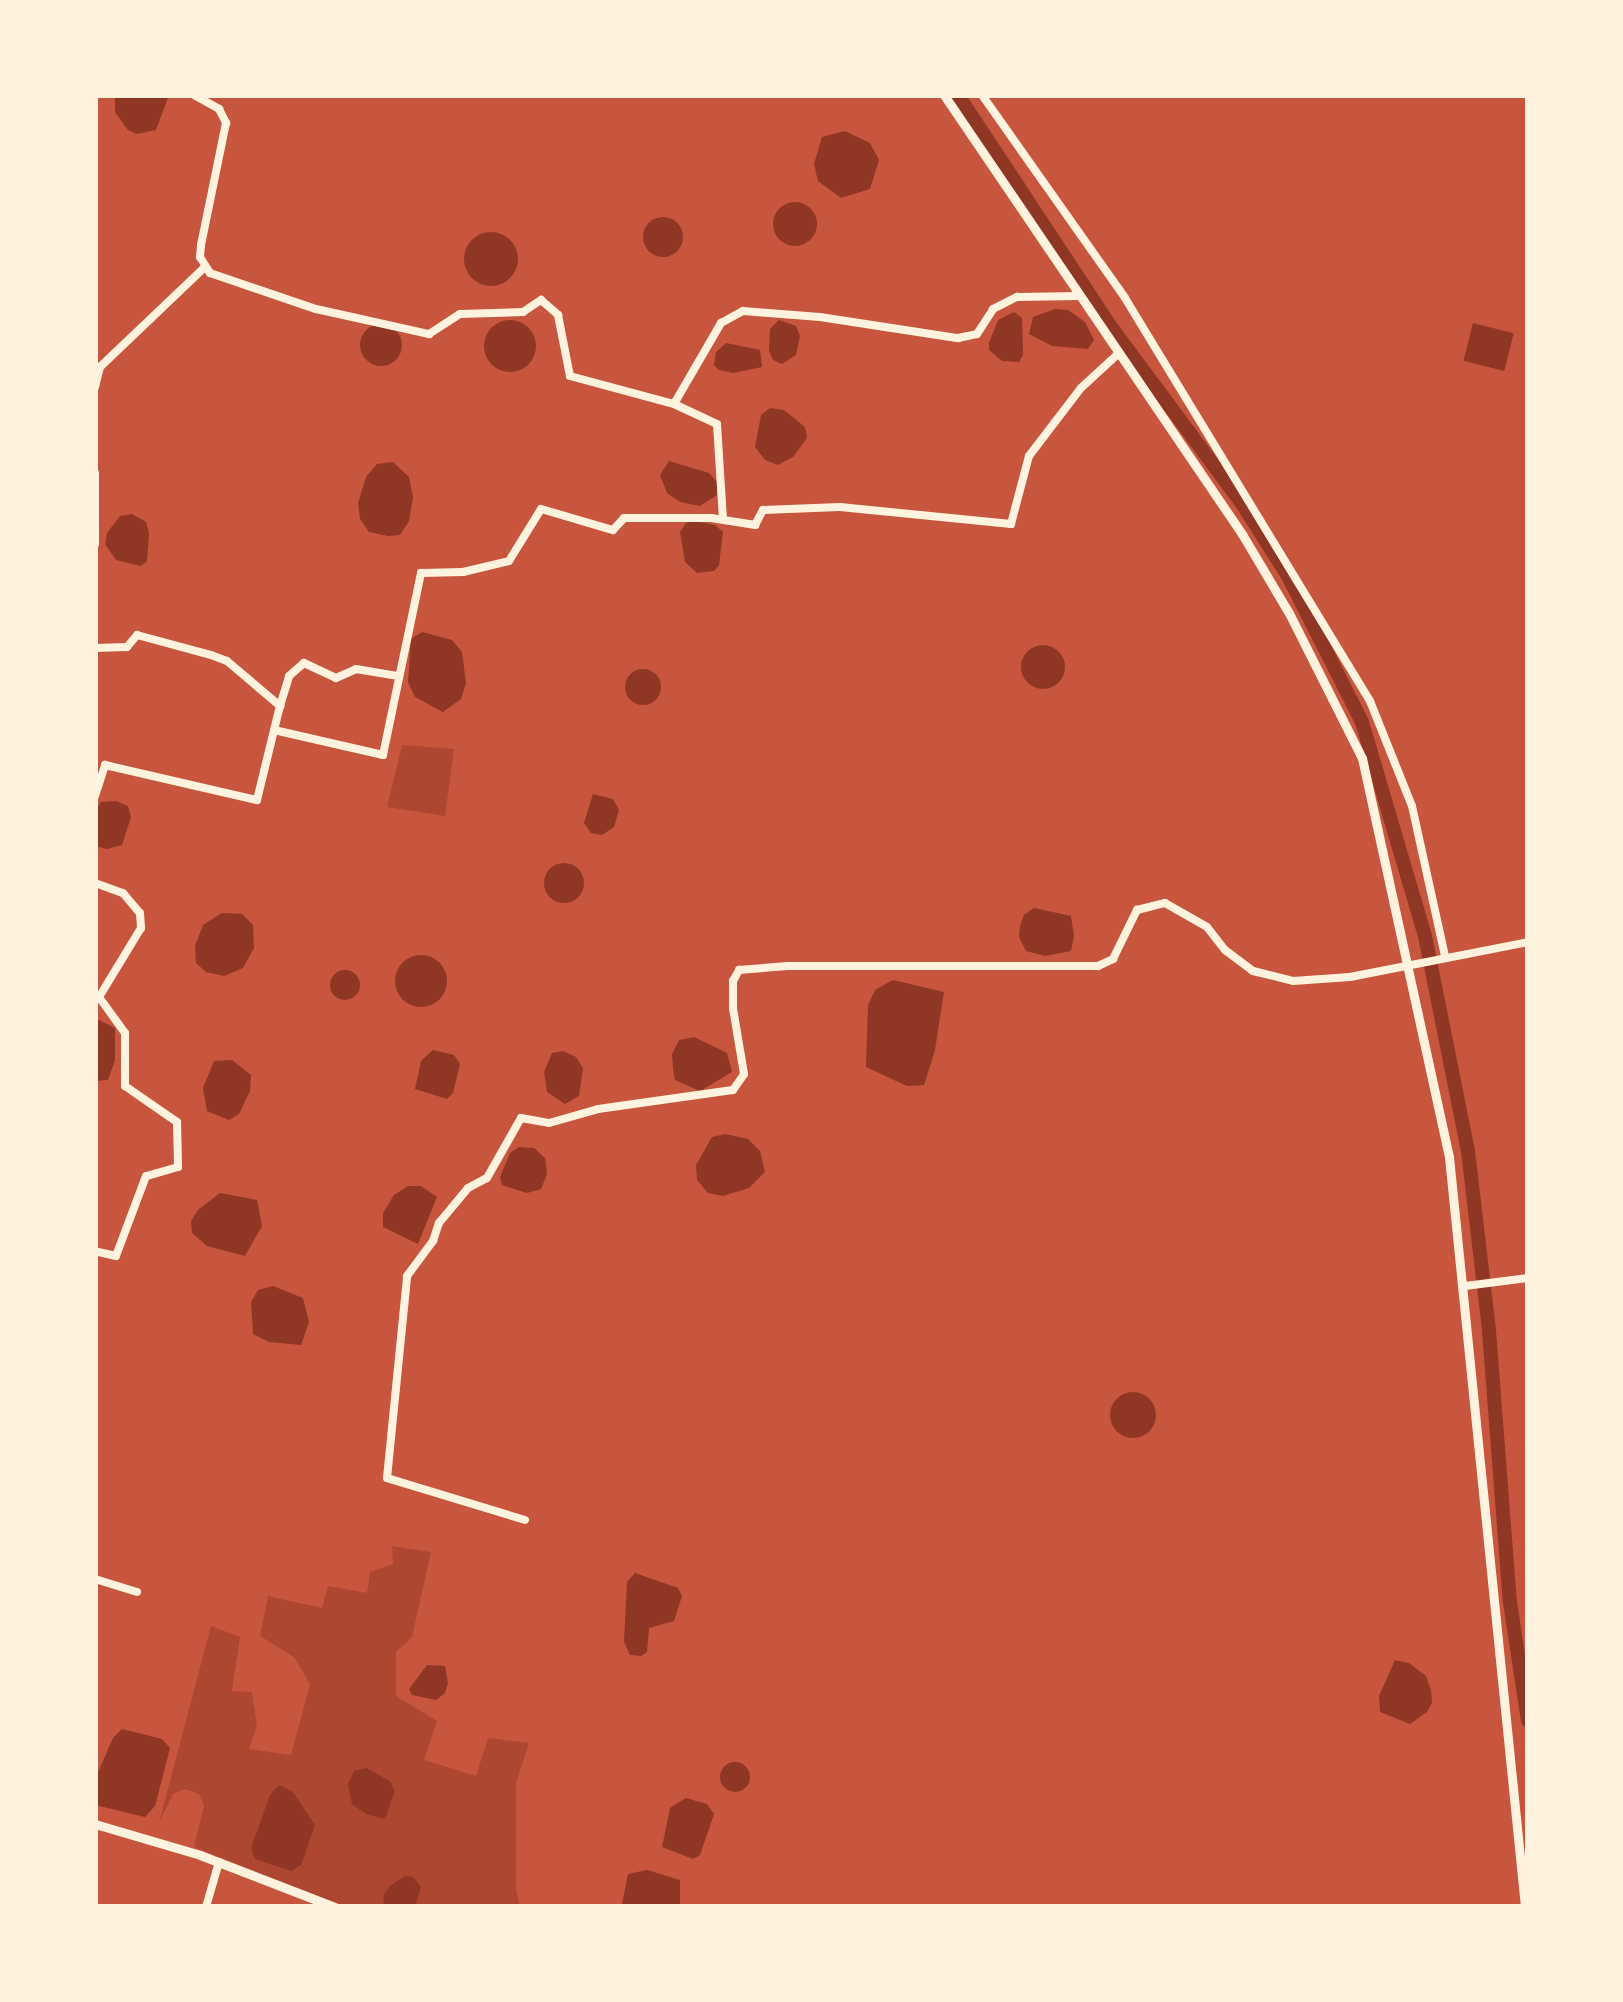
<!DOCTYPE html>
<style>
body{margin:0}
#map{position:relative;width:1623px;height:2002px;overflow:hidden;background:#c8553d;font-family:"Fira Sans",sans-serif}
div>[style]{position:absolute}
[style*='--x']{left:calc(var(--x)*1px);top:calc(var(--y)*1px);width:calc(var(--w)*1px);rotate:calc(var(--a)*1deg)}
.green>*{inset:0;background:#ae4732}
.water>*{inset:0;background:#8f3625;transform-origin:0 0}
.round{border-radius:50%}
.canal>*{height:14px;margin:-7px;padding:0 7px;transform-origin:7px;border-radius:7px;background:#8f3625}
.minor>*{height:8px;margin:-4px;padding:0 4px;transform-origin:4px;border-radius:4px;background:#fff3e0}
.tertiary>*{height:9px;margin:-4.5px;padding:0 4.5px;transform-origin:4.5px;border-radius:4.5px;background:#fff3e0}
span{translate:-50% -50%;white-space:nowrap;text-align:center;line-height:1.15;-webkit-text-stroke:8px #fff3e0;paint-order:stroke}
.frame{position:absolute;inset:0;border:98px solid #fff3e0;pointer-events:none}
</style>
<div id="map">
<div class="green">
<div style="clip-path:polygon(402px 745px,454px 749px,445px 816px,387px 807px)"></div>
<div style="clip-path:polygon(392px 1546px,431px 1552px,412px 1637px,396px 1652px,396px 1696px,437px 1721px,424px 1760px,476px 1776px,488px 1738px,529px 1743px,516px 1783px,516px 1888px,520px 1907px,346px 1907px,194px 1847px,204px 1805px,199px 1794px,185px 1789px,173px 1794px,159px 1823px,211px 1626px,240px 1637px,232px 1691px,252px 1692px,257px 1726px,249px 1749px,291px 1755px,310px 1684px,294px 1657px,260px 1636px,268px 1596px,322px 1608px,328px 1586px,367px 1593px,370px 1572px,393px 1564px)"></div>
</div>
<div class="water">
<div style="clip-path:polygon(115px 95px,169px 95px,156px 130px,137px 134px,128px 130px,115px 112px)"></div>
<div style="clip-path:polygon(845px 131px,870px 143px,879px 160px,870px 189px,841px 198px,818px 181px,814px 164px,822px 137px)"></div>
<div class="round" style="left:773px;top:202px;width:44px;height:44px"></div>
<div class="round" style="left:643px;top:217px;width:40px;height:40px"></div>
<div class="round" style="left:464px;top:232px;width:54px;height:54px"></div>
<div style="clip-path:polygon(1068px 310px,1085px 322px,1094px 340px,1088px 349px,1052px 346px,1029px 334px,1033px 317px,1055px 309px)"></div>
<div style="clip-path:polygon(1014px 312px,1022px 318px,1023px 355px,1019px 362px,1002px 361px,989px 350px,989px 343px,998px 320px)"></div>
<div style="clip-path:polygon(779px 320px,796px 326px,800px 336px,796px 355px,782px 364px,773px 360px,769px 351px,770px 329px)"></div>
<div class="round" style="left:484px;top:320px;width:52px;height:52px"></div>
<div style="left:1473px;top:323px;width:42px;height:39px;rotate:14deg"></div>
<div class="round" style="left:360px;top:324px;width:42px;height:42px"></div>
<div style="clip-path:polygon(726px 343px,760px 350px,762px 367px,733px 373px,719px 370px,714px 365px,716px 352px)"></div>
<div style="clip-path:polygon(770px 408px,784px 410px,805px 427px,807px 438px,793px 457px,778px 465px,765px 460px,755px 447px,761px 415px)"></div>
<div style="clip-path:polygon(669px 461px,709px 473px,717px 482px,717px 495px,700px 506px,680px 502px,667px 493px,660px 475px)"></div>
<div style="clip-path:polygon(393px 462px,409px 477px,413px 497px,409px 521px,400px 535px,388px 536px,369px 532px,360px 519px,358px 503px,366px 477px,377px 464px)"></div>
<div style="clip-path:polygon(132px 514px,146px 522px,149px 533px,147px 561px,141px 566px,116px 560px,105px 544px,107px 533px,120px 516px)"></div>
<div style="clip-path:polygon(695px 521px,715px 525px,723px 532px,719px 565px,714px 571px,697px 573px,685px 562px,680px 532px,686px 523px)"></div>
<div style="clip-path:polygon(422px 632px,452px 640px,462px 652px,466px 683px,461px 699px,443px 712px,415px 697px,408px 682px,411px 639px)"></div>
<div class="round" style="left:1021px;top:645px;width:44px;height:44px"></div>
<div class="round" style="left:625px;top:669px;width:36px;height:36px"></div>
<div style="clip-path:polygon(593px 794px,613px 799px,619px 810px,614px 827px,602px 835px,591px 833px,584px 823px)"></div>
<div style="clip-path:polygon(116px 801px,128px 806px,131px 817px,122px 845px,107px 849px,95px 846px,96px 810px,101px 802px)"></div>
<div class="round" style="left:544px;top:863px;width:40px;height:40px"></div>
<div style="clip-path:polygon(1034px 908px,1071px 916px,1074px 936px,1071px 951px,1045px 956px,1026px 951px,1019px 937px,1020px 926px,1024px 915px)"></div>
<div style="clip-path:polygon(222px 913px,242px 914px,253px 925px,254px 948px,243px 968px,224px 976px,206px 972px,196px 963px,195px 946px,203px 925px)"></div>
<div class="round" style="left:395px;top:955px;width:52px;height:52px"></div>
<div class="round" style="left:330px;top:970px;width:30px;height:30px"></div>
<div style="clip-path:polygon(893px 980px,944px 992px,935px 1050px,924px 1085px,907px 1086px,866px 1067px,868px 1005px,875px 990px)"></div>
<div style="clip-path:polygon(95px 1018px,115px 1028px,115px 1060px,108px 1080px,95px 1081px)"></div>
<div style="clip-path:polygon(694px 1037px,727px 1053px,732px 1072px,700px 1091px,675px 1080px,673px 1069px,672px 1054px,679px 1040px)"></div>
<div style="clip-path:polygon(433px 1050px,454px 1055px,460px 1064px,453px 1093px,447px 1099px,415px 1089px,421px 1061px)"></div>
<div style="clip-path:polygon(563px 1051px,576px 1057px,583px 1068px,579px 1096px,565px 1104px,547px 1092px,544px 1072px,552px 1053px)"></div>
<div style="clip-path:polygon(232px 1060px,251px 1075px,250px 1091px,239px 1114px,229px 1120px,207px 1111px,203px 1088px,214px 1061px)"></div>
<div style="clip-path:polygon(725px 1134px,748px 1139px,760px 1151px,765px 1172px,749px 1188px,723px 1196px,708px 1193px,697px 1180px,696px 1165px,712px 1137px)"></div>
<div style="clip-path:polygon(519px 1147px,534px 1148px,545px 1158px,547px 1174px,541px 1189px,527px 1193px,502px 1185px,500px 1177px,510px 1153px)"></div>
<div style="clip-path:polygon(408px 1186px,421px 1186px,437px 1197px,418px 1244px,383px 1227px,383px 1213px,394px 1195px)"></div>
<div style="clip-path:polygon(220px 1193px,257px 1200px,262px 1226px,245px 1256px,207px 1246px,192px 1233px,191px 1221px,198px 1210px)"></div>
<div style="clip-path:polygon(273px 1286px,303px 1298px,309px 1322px,301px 1345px,269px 1342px,253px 1334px,251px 1302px,258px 1290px)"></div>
<div class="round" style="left:1110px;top:1392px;width:46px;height:46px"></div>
<div style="clip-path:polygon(635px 1573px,678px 1588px,682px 1596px,674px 1621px,649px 1628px,647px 1652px,641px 1656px,630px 1655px,624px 1642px,627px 1582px)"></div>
<div style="clip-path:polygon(1395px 1660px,1409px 1663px,1426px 1676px,1431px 1690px,1432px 1703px,1427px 1712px,1410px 1724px,1380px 1712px,1379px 1696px)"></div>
<div style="clip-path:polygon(427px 1665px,445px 1666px,448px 1683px,445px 1693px,436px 1700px,412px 1695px,409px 1689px)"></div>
<div style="clip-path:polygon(122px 1729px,162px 1739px,170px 1748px,155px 1806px,145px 1817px,95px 1805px,95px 1779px,113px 1738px)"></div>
<div class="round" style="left:720px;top:1762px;width:30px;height:30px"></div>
<div style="clip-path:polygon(366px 1768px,390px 1781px,395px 1791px,385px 1819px,366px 1814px,352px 1804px,348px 1784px,354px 1771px)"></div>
<div style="clip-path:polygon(279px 1785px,293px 1792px,315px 1825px,301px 1865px,291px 1871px,255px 1859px,251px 1848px,270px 1795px)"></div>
<div style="clip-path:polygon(686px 1798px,707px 1804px,714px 1814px,700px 1855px,693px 1859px,662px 1847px,670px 1808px)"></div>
<div style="clip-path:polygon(647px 1870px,680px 1880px,680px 1907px,622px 1904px,628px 1874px)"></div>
<div style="clip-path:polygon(413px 1877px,421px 1886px,416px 1904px,383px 1907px,384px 1894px,391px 1885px,405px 1876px)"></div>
</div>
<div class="canal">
<div style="--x:958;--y:95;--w:278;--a:56.6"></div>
<div style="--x:1111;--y:327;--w:218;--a:53.4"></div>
<div style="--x:1241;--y:502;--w:88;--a:57.6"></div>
<div style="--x:1288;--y:576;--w:164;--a:63.1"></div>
<div style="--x:1362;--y:722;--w:223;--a:73.6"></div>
<div style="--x:1425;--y:936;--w:219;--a:78.7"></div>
<div style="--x:1468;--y:1151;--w:181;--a:83.3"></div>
<div style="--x:1489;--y:1331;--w:272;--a:85.6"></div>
<div style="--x:1510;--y:1602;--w:120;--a:81.4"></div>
</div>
<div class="minor">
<div style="--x:194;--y:95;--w:29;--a:29"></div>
<div style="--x:219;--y:109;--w:16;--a:63"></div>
<div style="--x:226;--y:123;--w:125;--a:101.6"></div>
<div style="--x:201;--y:245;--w:12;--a:95"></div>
<div style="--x:200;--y:257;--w:19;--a:58"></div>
<div style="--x:210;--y:273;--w:112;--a:18.8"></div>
<div style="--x:316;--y:309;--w:116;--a:12.5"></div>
<div style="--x:429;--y:334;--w:37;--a:-33"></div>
<div style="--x:460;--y:314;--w:63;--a:-1.8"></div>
<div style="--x:523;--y:312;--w:22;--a:-34"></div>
<div style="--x:541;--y:300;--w:23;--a:41"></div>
<div style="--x:558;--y:315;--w:62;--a:78.9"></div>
<div style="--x:570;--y:376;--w:108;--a:15.1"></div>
<div style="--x:674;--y:404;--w:47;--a:24.9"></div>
<div style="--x:717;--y:424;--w:95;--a:86.4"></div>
<div style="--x:982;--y:95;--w:248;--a:54.8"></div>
<div style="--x:1125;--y:298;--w:472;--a:58.7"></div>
<div style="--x:1370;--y:701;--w:113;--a:68.2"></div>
<div style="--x:1412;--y:806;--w:154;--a:77.6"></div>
<div style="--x:95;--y:387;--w:21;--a:-76"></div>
<div style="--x:100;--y:367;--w:144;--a:-43.6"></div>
<div style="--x:674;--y:404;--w:94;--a:-59.9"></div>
<div style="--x:721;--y:323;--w:25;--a:-29"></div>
<div style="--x:743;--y:311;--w:77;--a:4.5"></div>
<div style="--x:820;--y:317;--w:140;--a:8.7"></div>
<div style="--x:958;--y:338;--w:19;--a:-12"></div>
<div style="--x:977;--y:334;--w:30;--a:-57"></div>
<div style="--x:993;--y:309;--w:27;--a:-27"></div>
<div style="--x:1017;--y:297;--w:62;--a:-0.9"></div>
<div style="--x:95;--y:473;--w:71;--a:90"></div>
<div style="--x:95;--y:648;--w:32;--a:-2"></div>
<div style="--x:127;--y:647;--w:16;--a:-50"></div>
<div style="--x:137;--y:635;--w:77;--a:15.1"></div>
<div style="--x:211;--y:655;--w:17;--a:21"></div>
<div style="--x:227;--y:661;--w:70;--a:40.3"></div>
<div style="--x:280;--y:706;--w:31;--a:-73"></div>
<div style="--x:289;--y:676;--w:20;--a:-41"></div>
<div style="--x:304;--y:663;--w:35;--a:25"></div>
<div style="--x:336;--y:678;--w:22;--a:-24"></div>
<div style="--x:356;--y:669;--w:43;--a:9.5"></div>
<div style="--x:274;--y:730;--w:112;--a:12.9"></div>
<div style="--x:383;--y:755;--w:186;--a:-78.2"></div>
<div style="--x:421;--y:573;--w:42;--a:-1.4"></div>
<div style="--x:463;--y:572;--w:47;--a:-13.4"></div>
<div style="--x:509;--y:561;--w:61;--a:-58.4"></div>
<div style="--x:541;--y:509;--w:75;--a:16.3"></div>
<div style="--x:613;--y:530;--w:16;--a:-47"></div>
<div style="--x:624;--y:518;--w:87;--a:0"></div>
<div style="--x:711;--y:518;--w:45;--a:9"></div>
<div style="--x:755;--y:525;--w:17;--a:-62"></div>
<div style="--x:763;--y:510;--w:77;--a:-2.2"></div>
<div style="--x:840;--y:507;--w:172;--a:5.7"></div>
<div style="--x:1011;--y:524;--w:70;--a:-75.2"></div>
<div style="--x:1029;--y:456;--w:86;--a:-52.6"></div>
<div style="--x:1081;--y:388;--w:52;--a:-42.6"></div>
<div style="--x:95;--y:796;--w:33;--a:-72"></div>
<div style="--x:105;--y:765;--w:156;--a:13"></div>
<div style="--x:257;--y:800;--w:97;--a:-76.3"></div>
<div style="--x:95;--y:883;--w:30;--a:20"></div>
<div style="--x:123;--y:893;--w:26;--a:50"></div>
<div style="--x:140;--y:913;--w:15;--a:86"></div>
<div style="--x:141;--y:928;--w:81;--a:121.3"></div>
<div style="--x:99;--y:997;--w:44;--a:54.2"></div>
<div style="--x:125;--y:1033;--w:53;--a:90"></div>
<div style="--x:125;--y:1086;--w:63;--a:34.7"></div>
<div style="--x:177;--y:1122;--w:45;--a:88.7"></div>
<div style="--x:178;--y:1167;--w:33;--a:164"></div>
<div style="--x:146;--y:1176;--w:85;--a:110.6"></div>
<div style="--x:116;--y:1256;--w:22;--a:-167"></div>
<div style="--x:1465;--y:1286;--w:64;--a:-7.2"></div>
<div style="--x:525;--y:1520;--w:144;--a:-163.1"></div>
<div style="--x:387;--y:1478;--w:203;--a:-84.3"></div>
<div style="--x:407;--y:1276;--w:44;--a:-53.4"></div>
<div style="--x:433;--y:1241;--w:19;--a:-72"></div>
<div style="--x:439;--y:1223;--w:45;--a:-50.4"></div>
<div style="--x:468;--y:1188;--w:21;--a:-28"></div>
<div style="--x:487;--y:1178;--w:69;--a:-60.5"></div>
<div style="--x:521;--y:1118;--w:28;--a:10"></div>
<div style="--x:549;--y:1123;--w:51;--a:-15.9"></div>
<div style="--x:598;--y:1109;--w:136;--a:-8"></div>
<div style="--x:733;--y:1090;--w:19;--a:-55"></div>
<div style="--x:744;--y:1074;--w:67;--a:-99.5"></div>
<div style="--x:733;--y:1008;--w:27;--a:-90"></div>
<div style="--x:733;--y:981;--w:13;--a:-61"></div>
<div style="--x:739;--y:970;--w:49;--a:-4.7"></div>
<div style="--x:788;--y:966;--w:310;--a:0"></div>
<div style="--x:1098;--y:966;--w:17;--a:-25"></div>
<div style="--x:1113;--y:959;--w:55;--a:-63.9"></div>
<div style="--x:1137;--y:910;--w:29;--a:-14"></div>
<div style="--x:1165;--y:903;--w:48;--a:29.7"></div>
<div style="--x:1207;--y:927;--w:29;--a:52"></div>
<div style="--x:1225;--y:950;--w:35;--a:37"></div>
<div style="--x:1253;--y:971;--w:41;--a:14"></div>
<div style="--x:1293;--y:981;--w:57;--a:-4"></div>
<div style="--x:1350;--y:977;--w:181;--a:-11.1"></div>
<div style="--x:95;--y:1579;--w:44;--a:17.2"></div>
<div style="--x:206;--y:1907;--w:47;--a:-73.9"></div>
</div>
<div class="tertiary">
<div style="--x:944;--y:95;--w:531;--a:55.83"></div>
<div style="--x:1242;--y:534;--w:92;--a:59.3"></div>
<div style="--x:1289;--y:613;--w:162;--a:63.3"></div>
<div style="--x:1362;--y:758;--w:408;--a:77.7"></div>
<div style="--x:1449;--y:1157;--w:754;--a:84.21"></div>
<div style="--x:95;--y:1824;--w:109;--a:16.4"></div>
<div style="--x:200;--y:1855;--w:145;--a:21.1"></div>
</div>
<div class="frame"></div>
</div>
